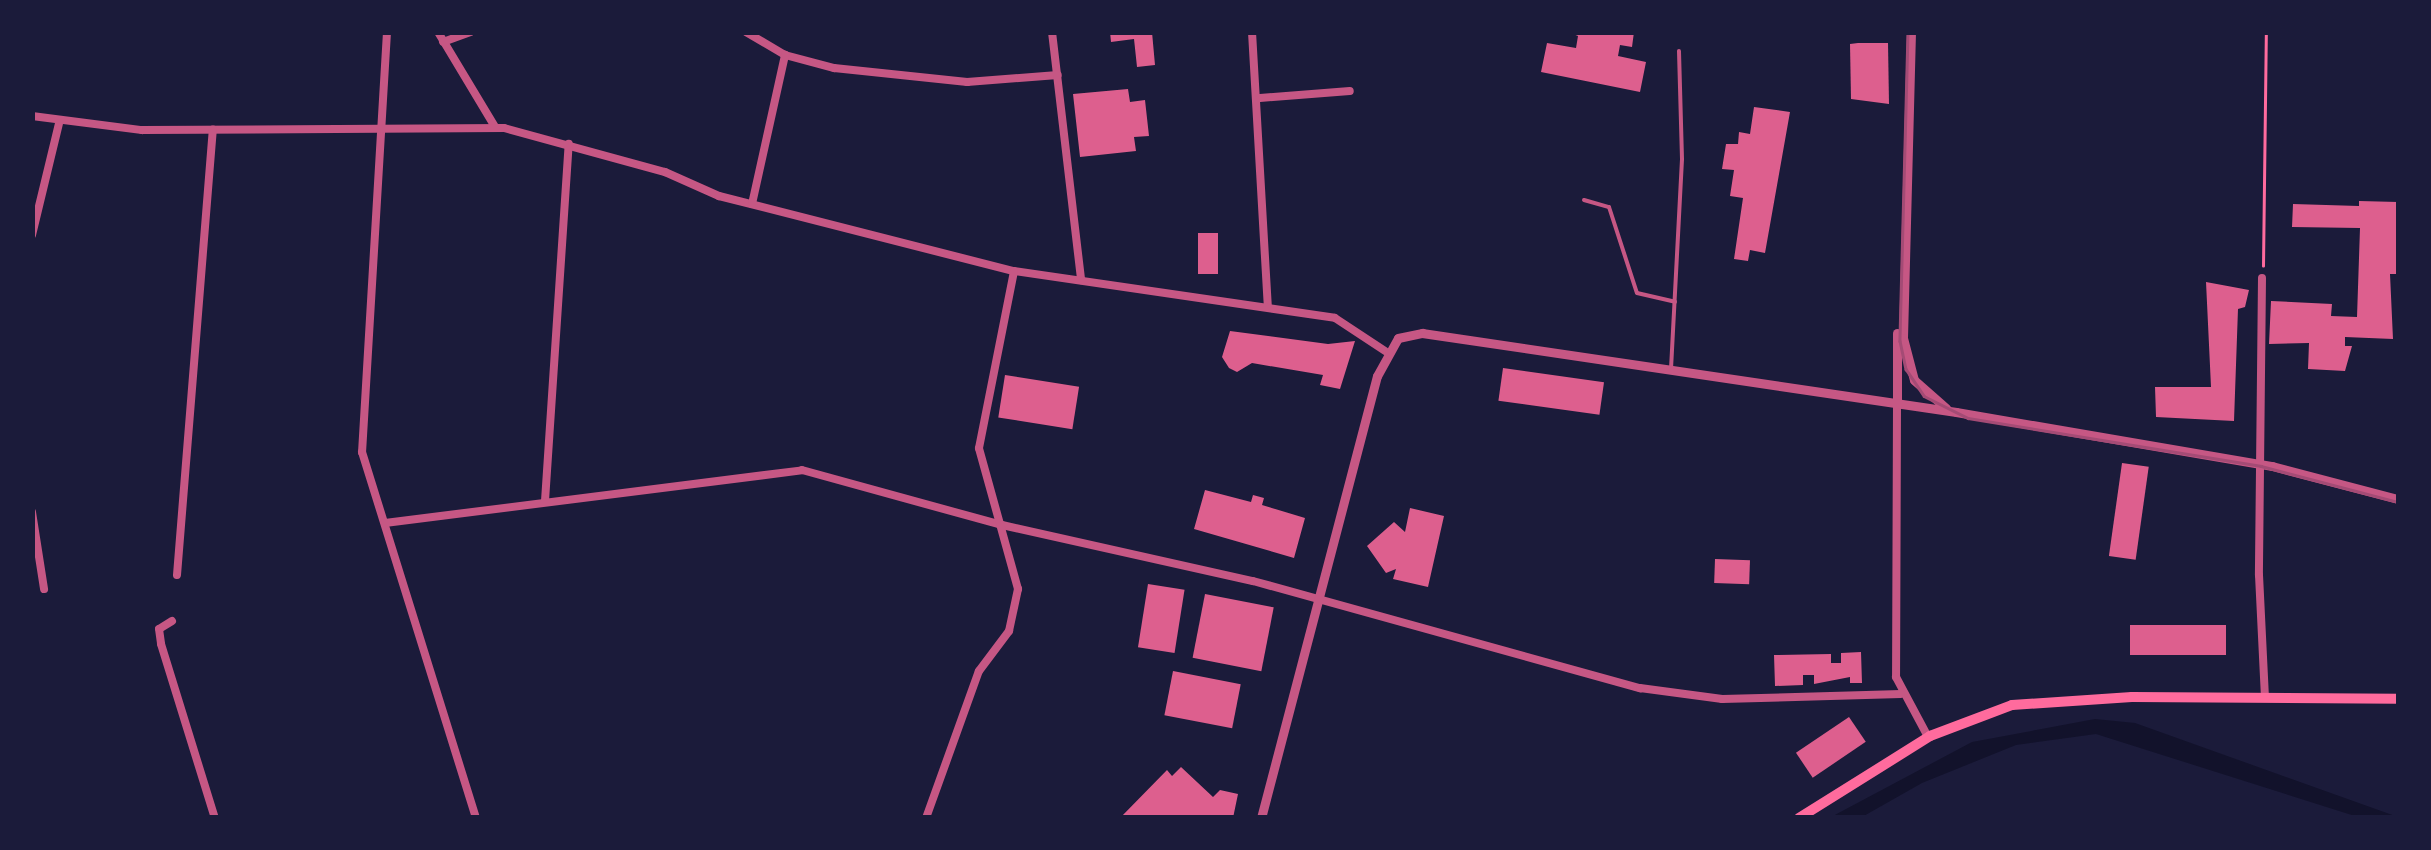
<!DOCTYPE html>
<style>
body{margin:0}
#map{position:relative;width:2431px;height:850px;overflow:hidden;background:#1b1b3a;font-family:Rubik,sans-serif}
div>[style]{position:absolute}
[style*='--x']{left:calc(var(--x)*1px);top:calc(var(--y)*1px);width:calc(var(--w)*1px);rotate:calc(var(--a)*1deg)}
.water>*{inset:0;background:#12122b}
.building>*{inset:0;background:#dd5f8e;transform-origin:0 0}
.path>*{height:2.5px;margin:-1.25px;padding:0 1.25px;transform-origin:1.25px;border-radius:1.25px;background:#ff6b9d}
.service>*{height:4px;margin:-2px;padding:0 2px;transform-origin:2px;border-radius:2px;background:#c65784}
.minor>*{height:8px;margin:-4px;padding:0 4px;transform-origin:4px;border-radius:4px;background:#c65784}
.tertiary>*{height:9px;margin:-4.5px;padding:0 4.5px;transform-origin:4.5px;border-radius:4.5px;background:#c65784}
.secondary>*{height:10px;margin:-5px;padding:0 5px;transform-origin:5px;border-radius:5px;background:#ff6b9d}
.tram>*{height:2.5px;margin:-1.25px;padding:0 1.25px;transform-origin:1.25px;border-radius:1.25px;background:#a44b75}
span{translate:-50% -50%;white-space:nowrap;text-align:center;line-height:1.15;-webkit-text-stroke:8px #1b1b3a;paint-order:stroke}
.frame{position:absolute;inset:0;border:35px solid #1b1b3a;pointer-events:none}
</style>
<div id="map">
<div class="water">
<div style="clip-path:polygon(2095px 719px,2135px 723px,2398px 817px,2358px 817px,2096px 734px,2016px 745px,1922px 783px,1862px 817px,1831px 817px,1972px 742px)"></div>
</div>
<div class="building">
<div style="clip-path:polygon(1110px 32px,1152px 32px,1155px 65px,1137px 67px,1134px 39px,1111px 42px)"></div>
<div style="clip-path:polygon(1568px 32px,1634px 32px,1632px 47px,1620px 45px,1618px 56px,1646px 62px,1640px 92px,1541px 72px,1547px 43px,1576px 48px,1578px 36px)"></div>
<div style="clip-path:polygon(1858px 43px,1888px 43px,1889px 104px,1851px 99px,1850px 44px)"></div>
<div style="clip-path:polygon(1128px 89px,1130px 102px,1145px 100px,1149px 136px,1134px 137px,1136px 151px,1080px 157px,1073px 94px)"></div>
<div style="clip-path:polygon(1754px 107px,1790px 112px,1765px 253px,1750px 250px,1748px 261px,1734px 259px,1743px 198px,1730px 196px,1734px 170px,1722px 169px,1726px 144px,1738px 144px,1739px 132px,1750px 134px)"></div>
<div style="clip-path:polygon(2359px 201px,2398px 202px,2396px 274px,2390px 274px,2393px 339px,2345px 337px,2345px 346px,2352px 346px,2345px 371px,2308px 369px,2309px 343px,2269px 344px,2271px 301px,2332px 304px,2331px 316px,2357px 317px,2360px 228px,2292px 227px,2293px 204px,2359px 206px)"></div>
<div style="left:1198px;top:233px;width:20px;height:41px"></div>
<div style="clip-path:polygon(2206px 282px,2249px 290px,2245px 307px,2238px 309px,2234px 421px,2156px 417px,2155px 387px,2211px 387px)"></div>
<div style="clip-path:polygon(1230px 331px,1328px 344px,1355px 341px,1340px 389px,1320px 385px,1323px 375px,1252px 363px,1237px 372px,1229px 368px,1222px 357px)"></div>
<div style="left:1503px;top:368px;width:102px;height:33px;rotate:8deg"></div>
<div style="left:1005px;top:375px;width:75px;height:43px;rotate:9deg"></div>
<div style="left:2122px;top:463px;width:27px;height:94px;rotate:8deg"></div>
<div style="clip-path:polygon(1205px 490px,1251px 502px,1253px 495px,1264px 498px,1262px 505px,1305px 518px,1294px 558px,1194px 529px)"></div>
<div style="clip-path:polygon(1410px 508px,1444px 516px,1428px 587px,1393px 579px,1396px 569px,1386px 573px,1367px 546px,1394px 522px,1405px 532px)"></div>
<div style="left:1715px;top:559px;width:35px;height:24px;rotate:2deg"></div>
<div style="left:1148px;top:584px;width:37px;height:64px;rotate:9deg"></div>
<div style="left:1205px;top:594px;width:70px;height:65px;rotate:11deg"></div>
<div style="left:2226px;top:625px;width:30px;height:96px;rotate:90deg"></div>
<div style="clip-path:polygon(1861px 652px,1862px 683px,1850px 683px,1850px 677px,1814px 684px,1814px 675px,1803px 675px,1803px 685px,1775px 686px,1774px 655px,1831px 654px,1831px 663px,1841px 663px,1841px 653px)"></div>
<div style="left:1173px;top:671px;width:69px;height:45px;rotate:11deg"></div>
<div style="left:1849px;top:717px;width:30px;height:64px;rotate:56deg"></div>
<div style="clip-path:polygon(1181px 767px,1213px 797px,1220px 790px,1238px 794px,1233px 818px,1120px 818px,1167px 770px,1172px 776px)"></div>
</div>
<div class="path">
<div style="--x:2263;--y:266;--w:234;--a:-89.3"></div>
</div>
<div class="service">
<div style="--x:1584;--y:200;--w:26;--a:16"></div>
<div style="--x:1609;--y:207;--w:90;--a:72"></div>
<div style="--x:1637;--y:293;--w:39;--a:13"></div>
<div style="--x:1671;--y:369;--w:210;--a:-87"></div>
<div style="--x:1682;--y:159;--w:108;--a:-91.6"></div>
</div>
<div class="minor">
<div style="--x:387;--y:32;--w:421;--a:93.4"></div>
<div style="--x:362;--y:452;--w:383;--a:72.7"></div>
<div style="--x:438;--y:32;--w:111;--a:59"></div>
<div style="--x:746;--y:32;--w:45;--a:30.5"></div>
<div style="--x:785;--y:55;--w:51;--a:14.9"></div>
<div style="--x:834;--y:68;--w:134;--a:6"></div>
<div style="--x:967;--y:82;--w:91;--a:-4.4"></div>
<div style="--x:1052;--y:32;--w:250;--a:83.3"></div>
<div style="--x:1252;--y:32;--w:274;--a:86.7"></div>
<div style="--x:443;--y:42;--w:30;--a:-20"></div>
<div style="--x:1260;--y:98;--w:90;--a:-4.4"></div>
<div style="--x:32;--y:116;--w:111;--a:7.3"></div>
<div style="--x:142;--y:130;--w:362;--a:-0.3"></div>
<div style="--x:504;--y:128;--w:167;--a:15.3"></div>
<div style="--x:665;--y:172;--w:59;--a:24"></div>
<div style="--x:719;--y:196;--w:304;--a:14.3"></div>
<div style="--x:1014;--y:271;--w:324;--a:8.3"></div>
<div style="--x:1335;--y:318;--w:60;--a:33.4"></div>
<div style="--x:752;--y:204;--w:153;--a:-77.5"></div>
<div style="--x:32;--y:235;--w:115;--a:-76.4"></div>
<div style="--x:2262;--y:278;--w:297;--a:90.6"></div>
<div style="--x:2259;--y:575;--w:123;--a:87.2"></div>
<div style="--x:1897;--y:405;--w:272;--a:90.2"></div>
<div style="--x:1896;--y:677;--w:68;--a:61.9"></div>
<div style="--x:545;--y:501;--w:358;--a:-86.2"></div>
<div style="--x:32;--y:512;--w:78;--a:81.1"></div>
<div style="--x:385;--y:523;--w:420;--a:-7.2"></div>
<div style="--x:802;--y:470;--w:207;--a:15.4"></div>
<div style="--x:1002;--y:525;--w:257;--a:12.6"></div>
<div style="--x:1253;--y:581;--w:402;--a:15.5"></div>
<div style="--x:1640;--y:688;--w:83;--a:7.6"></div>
<div style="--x:1722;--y:699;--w:179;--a:-1.6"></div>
<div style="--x:177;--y:575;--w:447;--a:-85.4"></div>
<div style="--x:172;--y:621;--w:15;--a:148"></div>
<div style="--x:159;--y:629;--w:15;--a:82"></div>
<div style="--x:161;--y:644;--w:182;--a:72.8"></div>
<div style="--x:926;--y:818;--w:156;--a:-70.2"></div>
<div style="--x:979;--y:671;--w:50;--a:-53.1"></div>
<div style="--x:1009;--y:631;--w:43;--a:-77.9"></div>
<div style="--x:1018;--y:589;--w:146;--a:-105.5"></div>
<div style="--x:979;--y:448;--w:180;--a:-78.8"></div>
</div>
<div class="tertiary">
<div style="--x:1911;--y:32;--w:306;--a:91.5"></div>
<div style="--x:1903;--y:338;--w:43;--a:75.3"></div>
<div style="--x:1914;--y:380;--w:43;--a:41.2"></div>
<div style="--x:1897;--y:405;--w:72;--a:-90"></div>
<div style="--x:1261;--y:818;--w:457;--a:-75.3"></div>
<div style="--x:1377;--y:376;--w:43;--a:-61.1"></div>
<div style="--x:1398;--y:338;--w:25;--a:-12"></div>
<div style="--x:1422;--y:333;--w:540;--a:8.42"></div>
<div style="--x:1956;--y:412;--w:321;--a:9.7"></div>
<div style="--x:2272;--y:466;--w:130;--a:14.7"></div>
</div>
<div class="secondary">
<div style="--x:1799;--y:818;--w:155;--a:-32"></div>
<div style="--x:1930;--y:736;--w:88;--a:-20.7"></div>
<div style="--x:2012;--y:705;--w:120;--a:-3.8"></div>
<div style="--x:2132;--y:697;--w:266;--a:0.4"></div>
</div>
<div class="tram">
<div style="--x:1908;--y:32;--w:309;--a:91.5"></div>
<div style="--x:1900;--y:341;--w:29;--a:78"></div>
<div style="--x:1906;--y:369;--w:32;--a:56"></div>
<div style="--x:1924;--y:396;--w:49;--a:26.6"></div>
<div style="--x:1968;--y:418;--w:297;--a:9.3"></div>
<div style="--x:2261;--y:466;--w:142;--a:14.7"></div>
</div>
<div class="frame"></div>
</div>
